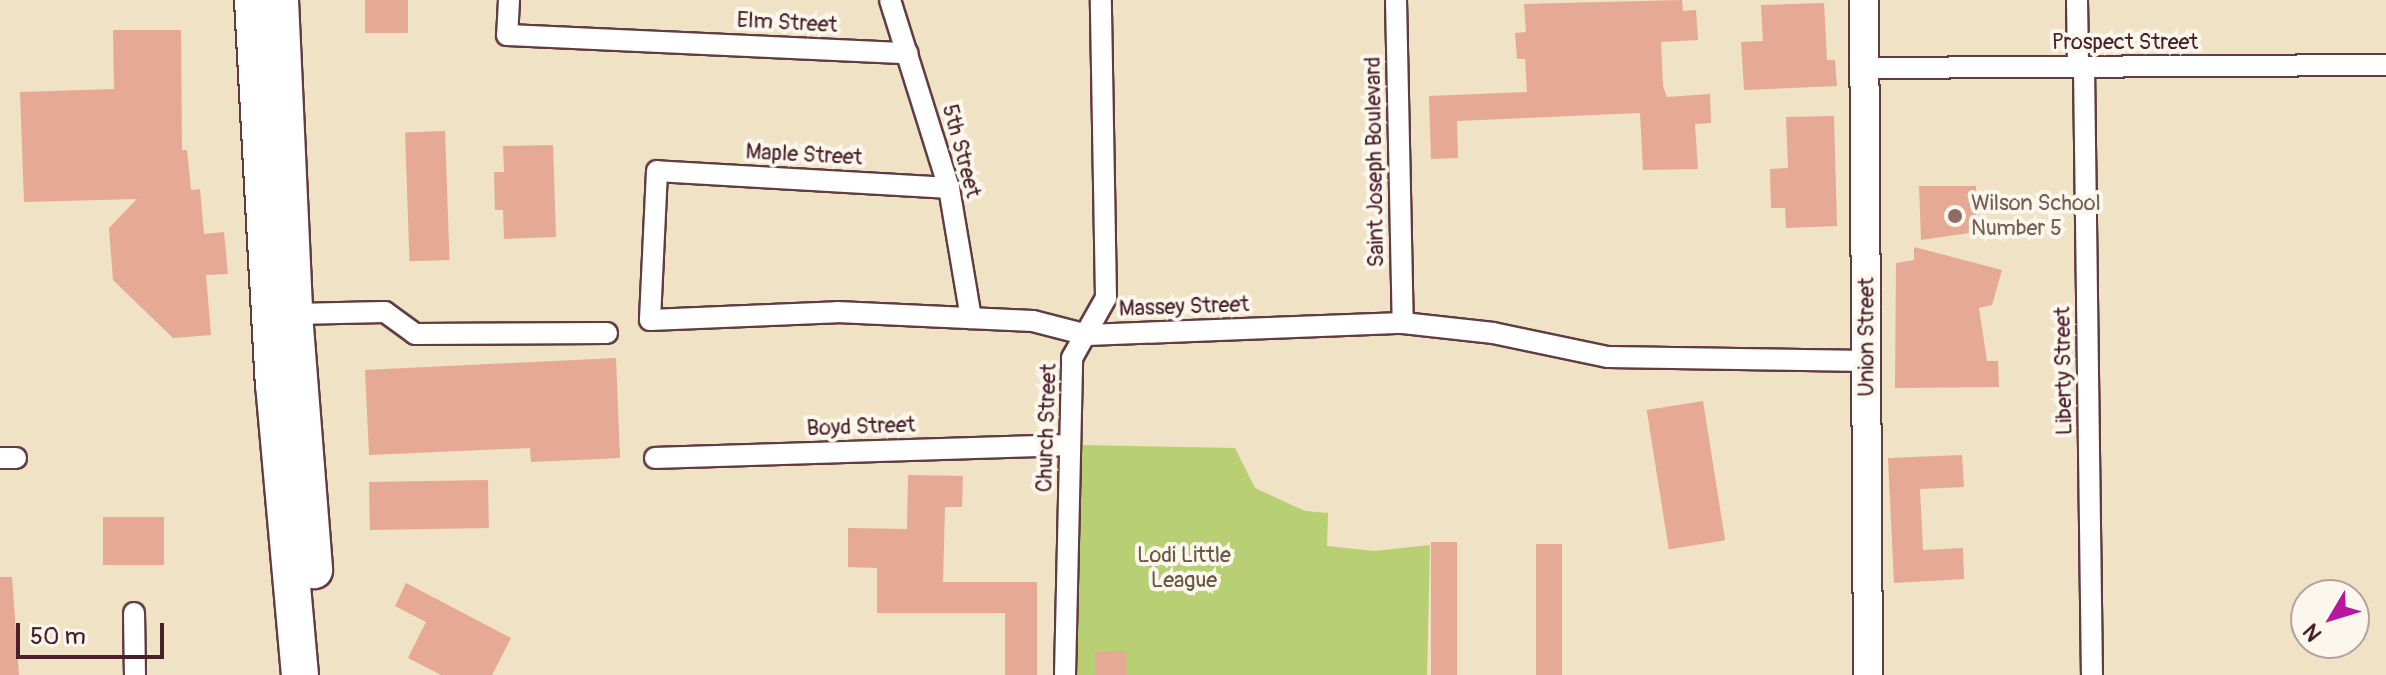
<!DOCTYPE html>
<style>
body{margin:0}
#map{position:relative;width:2386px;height:675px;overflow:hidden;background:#f0e2c4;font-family:Pangolin,sans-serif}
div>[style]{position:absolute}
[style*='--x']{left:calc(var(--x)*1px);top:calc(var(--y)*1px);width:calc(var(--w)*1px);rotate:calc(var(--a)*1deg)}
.green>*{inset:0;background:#b8cf74}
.building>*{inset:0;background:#e5a995;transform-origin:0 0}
.roads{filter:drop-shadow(2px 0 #633c42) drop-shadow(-2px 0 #633c42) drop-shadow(0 2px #633c42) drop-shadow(0 -2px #633c42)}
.street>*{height:20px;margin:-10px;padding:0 10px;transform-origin:10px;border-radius:10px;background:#fff}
.secondary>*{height:28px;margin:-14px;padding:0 14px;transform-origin:14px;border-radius:14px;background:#fff}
.highway>*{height:36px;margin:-18px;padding:0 18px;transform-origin:18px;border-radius:18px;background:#fff}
.dots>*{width:22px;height:22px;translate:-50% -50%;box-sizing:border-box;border:4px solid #fbf7ec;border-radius:50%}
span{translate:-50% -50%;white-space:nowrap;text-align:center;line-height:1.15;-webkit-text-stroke:8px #fbf7ec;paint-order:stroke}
.street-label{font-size:22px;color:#4a1f2b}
.education-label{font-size:22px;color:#785e54}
.left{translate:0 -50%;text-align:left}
.park-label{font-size:22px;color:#6b5441}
.north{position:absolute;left:2290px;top:579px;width:80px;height:80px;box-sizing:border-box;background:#fbf7ec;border:2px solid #b4a19f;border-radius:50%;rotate:232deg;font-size:22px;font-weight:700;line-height:32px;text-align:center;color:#4a1f2b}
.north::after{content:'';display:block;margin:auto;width:28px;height:36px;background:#b5179e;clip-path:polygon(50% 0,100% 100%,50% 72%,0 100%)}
.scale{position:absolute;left:16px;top:623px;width:148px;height:36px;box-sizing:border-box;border:4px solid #4a1f2b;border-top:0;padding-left:10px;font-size:24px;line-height:28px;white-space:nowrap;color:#4a1f2b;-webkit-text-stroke:6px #fbf7ec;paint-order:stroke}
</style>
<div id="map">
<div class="green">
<div style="clip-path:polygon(1080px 445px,1235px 448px,1255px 488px,1305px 511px,1328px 513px,1327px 546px,1374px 551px,1430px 545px,1427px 675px,1077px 675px)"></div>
</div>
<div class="building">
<div style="left:365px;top:0;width:43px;height:33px"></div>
<div style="clip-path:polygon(1682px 0,1683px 11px,1696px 10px,1698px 40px,1661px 42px,1663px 86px,1667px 97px,1710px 94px,1711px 123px,1695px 124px,1698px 169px,1643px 170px,1640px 113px,1457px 121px,1458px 158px,1431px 159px,1429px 96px,1527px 92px,1525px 59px,1517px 59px,1515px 33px,1526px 32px,1524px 4px)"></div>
<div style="clip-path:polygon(1824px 3px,1827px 60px,1835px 60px,1837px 86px,1744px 90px,1741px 42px,1763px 41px,1761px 5px)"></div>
<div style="clip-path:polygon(113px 30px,181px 30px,182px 150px,187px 150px,191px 190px,200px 189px,204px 234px,224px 232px,228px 274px,206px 275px,211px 335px,173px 338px,113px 280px,109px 228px,137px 199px,24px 202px,20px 92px,114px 89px)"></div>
<div style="clip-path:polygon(1834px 116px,1837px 226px,1786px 228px,1785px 208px,1771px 208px,1770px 169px,1788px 168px,1786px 117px)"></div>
<div style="left:445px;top:131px;width:129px;height:40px;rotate:88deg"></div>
<div style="clip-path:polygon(553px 145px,556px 237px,504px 239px,503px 210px,495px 210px,494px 172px,504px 172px,503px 146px)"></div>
<div style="clip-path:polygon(1919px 186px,1976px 186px,1976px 232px,1921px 240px)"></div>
<div style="clip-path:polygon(1914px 247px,2002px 270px,1992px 305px,1979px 308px,1987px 361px,1998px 361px,1999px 387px,1895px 388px,1896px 263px,1914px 260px)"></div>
<div style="clip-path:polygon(616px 358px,620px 458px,531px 462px,530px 448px,369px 455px,365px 370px)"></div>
<div style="left:1703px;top:401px;width:141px;height:57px;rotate:81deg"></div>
<div style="clip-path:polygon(1962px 455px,1964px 487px,1920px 489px,1923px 550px,1963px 548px,1964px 579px,1894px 583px,1888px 458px)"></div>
<div style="clip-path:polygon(908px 475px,963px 476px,962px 507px,945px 507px,943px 582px,1037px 582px,1037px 675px,1005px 675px,1005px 613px,877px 613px,877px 568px,848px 567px,848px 528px,907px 529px)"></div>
<div style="left:488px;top:480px;width:48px;height:119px;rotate:89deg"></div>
<div style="left:103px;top:517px;width:61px;height:48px"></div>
<div style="left:1457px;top:542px;width:133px;height:26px;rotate:90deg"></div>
<div style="left:1536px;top:544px;width:26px;height:131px"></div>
<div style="clip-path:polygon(0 577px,12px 577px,19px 675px,0 675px)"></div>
<div style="clip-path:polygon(406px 583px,511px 638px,492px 675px,441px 675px,408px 658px,426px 622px,395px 606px)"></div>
<div style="left:1126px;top:651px;width:24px;height:31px;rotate:88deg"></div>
</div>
<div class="roads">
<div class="street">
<div style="--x:509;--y:0;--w:35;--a:93"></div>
<div style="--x:507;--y:35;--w:401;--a:2.6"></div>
<div style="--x:890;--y:0;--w:197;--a:72.6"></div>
<div style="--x:949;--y:188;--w:132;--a:80.4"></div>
<div style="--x:1396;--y:0;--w:323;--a:88.8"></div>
<div style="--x:2077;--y:0;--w:67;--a:89.1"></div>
<div style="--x:2084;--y:67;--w:608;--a:89.25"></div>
<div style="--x:1864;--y:68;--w:522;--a:-0.33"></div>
<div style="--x:949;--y:188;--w:292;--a:-176.7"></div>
<div style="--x:657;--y:171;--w:149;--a:92.7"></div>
<div style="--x:650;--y:320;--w:187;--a:-2.4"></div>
<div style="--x:837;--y:312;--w:196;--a:2.6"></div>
<div style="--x:1033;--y:321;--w:56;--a:14.5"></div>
<div style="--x:1087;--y:335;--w:316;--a:-2.2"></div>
<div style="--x:1403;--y:323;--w:91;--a:6.3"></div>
<div style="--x:1493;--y:333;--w:117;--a:11.8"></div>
<div style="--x:1608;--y:357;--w:260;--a:0.9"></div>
<div style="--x:294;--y:314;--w:91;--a:-1.3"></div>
<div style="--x:385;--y:312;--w:37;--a:36"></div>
<div style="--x:415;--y:334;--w:192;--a:-0.3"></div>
<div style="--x:0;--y:458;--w:16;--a:0"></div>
<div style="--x:655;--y:458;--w:414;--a:-1.8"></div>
<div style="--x:134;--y:613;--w:62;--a:89.1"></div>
<div style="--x:1065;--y:675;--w:317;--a:-88.7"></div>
<div style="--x:1072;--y:358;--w:69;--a:-60.5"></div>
<div style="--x:1106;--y:298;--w:298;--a:-91"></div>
</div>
<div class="secondary">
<div style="--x:1864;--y:0;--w:675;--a:89.66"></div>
</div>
<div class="highway">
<div style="--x:253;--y:0;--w:385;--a:86.9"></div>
<div style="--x:274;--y:384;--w:292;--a:84.9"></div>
<div style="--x:280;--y:0;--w:314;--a:87.4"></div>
<div style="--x:294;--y:314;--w:257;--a:85.5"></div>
</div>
</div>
<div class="dots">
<div style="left:1955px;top:216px;background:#8d6e63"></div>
</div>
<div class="street-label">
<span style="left:787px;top:23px;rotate:3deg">Elm Street</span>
<span style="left:2125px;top:43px">Prospect Street</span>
<span style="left:961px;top:151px;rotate:75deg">5th Street</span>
<span style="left:804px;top:155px;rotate:3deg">Maple Street</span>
<span style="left:1375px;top:162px;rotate:-91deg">Saint Joseph Boulevard</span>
<span style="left:1184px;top:307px;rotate:-2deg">Massey Street</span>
<span style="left:1867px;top:337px;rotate:-90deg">Union Street</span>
<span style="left:2064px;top:371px;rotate:-91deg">Liberty Street</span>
<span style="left:861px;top:427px;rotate:-2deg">Boyd Street</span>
<span style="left:1047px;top:428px;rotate:-88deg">Church Street</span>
</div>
<div class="education-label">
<span class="left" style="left:1971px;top:216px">Wilson School<br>Number 5</span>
</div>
<div class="park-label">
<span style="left:1184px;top:568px">Lodi Little<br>League</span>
</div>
<div class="north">N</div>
<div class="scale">50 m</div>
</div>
